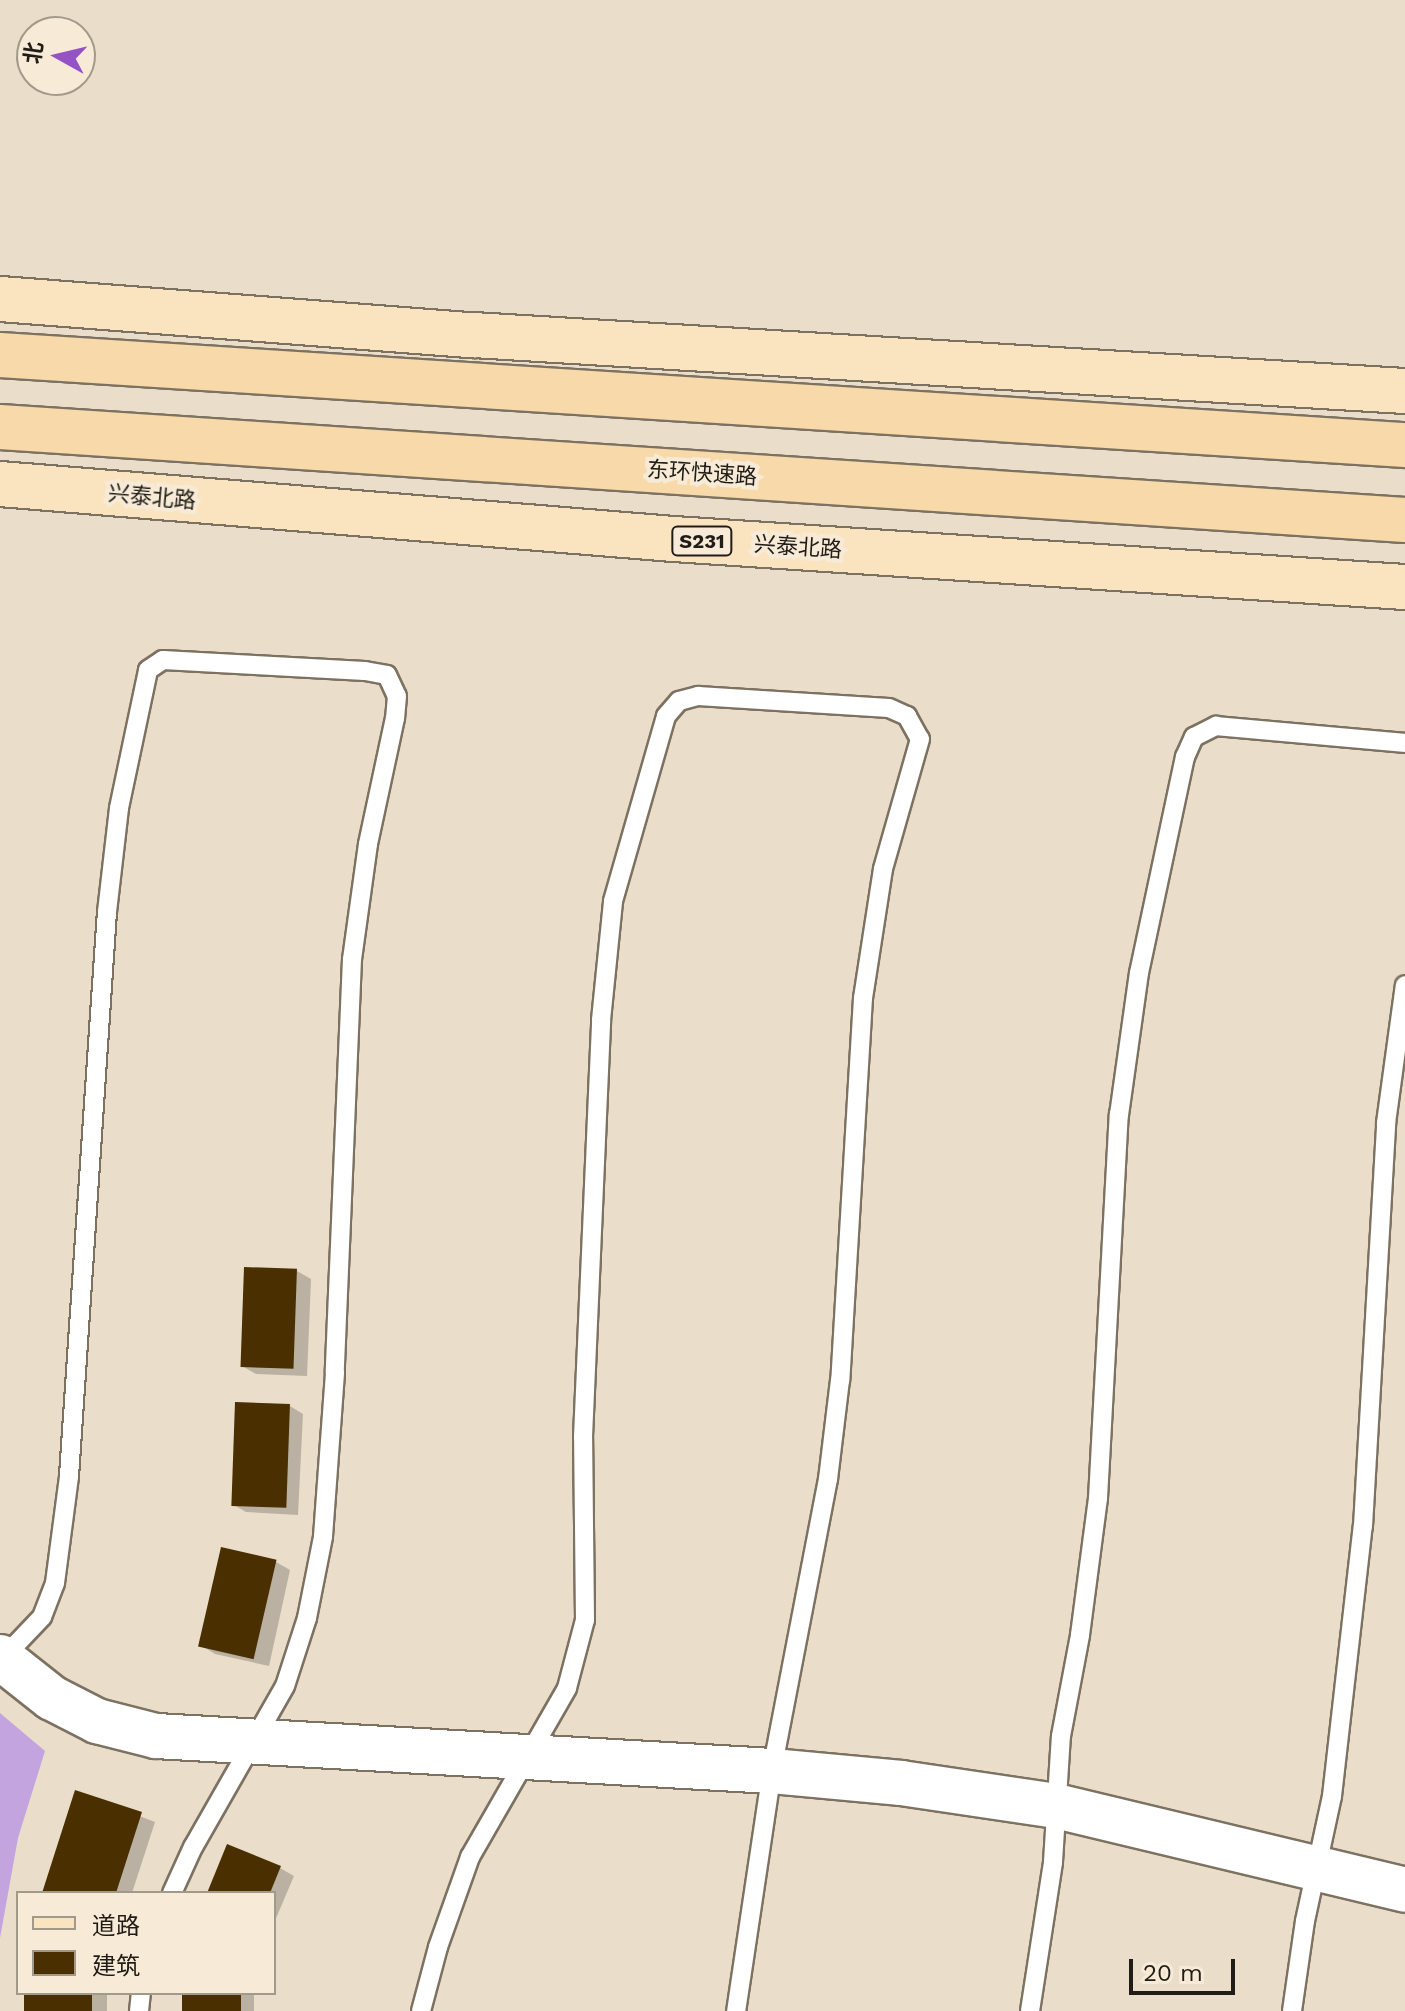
<!DOCTYPE html>
<meta charset="utf-8">
<style>
body{margin:0}
#map{position:relative;width:1405px;height:2011px;overflow:hidden;background:#eadecb;font-family:"Work Sans","Noto Sans SC",sans-serif}
div>[style]{position:absolute}
[style*='--x']{left:calc(var(--x)*1px);top:calc(var(--y)*1px);width:calc(var(--w)*1px);rotate:calc(var(--a)*1deg)}
.water>*{inset:0;background:#c3a4df}
.shadow>*{inset:0;background:#0003;transform-origin:0 0}
.building>*{inset:0;background:#4a3000;transform-origin:0 0}
.roads{filter:drop-shadow(2px 0 #7d7262) drop-shadow(-2px 0 #7d7262) drop-shadow(0 2px #7d7262) drop-shadow(0 -2px #7d7262)}
.service>*{height:18px;margin:-9px;padding:0 9px;transform-origin:9px;border-radius:9px;background:#fff}
.tertiary>*{height:44px;margin:-22px;padding:0 22px;transform-origin:22px;border-radius:22px;background:#fff}
.primary>*{height:44px;margin:-22px;padding:0 22px;transform-origin:22px;border-radius:22px;background:#fae3bf}
.trunk>*{height:44px;margin:-22px;padding:0 22px;transform-origin:22px;border-radius:22px;background:#f8daaa}
span{translate:-50% -50%;white-space:nowrap;text-align:center;line-height:1.15;-webkit-text-stroke:8px #f7ebd8;paint-order:stroke}
.shield-label span{padding:2px 6px;background:#f7ebd8;border:2px solid;border-radius:6px;-webkit-text-stroke-width:0}
.shield-label{font-size:20px;color:#211d16;font-weight:700}
.street-label{font-size:22px;color:#211d16}
.legend{position:absolute;left:16px;top:1891px;width:260px;height:104px;box-sizing:border-box;background:#f7ebd8;border:2px solid #a1998a;margin:0;padding:10px 14px;list-style:none;font-size:24px;color:#211d16}
.legend li{display:flex;align-items:center;gap:16px;height:40px}
.legend b{width:40px;border:2px solid #a1998a}
.north{position:absolute;left:16px;top:16px;width:80px;height:80px;box-sizing:border-box;background:#f7ebd8;border:2px solid #a1998a;border-radius:50%;rotate:278deg;font-size:22px;font-weight:700;line-height:32px;text-align:center;color:#211d16}
.north::after{content:'';display:block;margin:auto;width:28px;height:36px;background:#9551c6;clip-path:polygon(50% 0,100% 100%,50% 72%,0 100%)}
.scale{position:absolute;left:1129px;top:1959px;width:106px;height:36px;box-sizing:border-box;border:4px solid #211d16;border-top:0;padding-left:10px;font-size:24px;line-height:28px;white-space:nowrap;color:#211d16;-webkit-text-stroke:6px #f7ebd8;paint-order:stroke}
</style>
<div id="map">
<div class="water">
<div style="clip-path:polygon(0 1713px,45px 1751px,18px 1838px,0 1938px)"></div>
</div>
<div class="shadow">
<div style="clip-path:polygon(297px 1271px,311px 1279px,307px 1376px,256px 1374px,242px 1366px)"></div>
<div style="clip-path:polygon(290px 1406px,303px 1414px,298px 1515px,246px 1512px,232px 1504px)"></div>
<div style="clip-path:polygon(276px 1562px,290px 1570px,269px 1666px,215px 1654px,202px 1646px)"></div>
<div style="clip-path:polygon(77px 1792px,155px 1822px,132px 1893px,44px 1893px)"></div>
<div style="clip-path:polygon(280px 1868px,294px 1876px,274px 1923px,274px 1893px,209px 1893px)"></div>
<div style="left:26px;top:1993px;width:81px;height:18px"></div>
<div style="left:184px;top:1993px;width:70px;height:18px"></div>
</div>
<div class="building">
<div style="left:244px;top:1267px;width:53px;height:100px;rotate:2deg"></div>
<div style="left:235px;top:1402px;width:55px;height:104px;rotate:2deg"></div>
<div style="left:221px;top:1547px;width:57px;height:102px;rotate:13deg"></div>
<div style="clip-path:polygon(75px 1790px,142px 1812px,116px 1893px,42px 1893px)"></div>
<div style="clip-path:polygon(227px 1844px,281px 1866px,270px 1893px,207px 1893px)"></div>
<div style="left:24px;top:1993px;width:68px;height:18px"></div>
<div style="left:182px;top:1993px;width:59px;height:18px"></div>
</div>
<div class="roads">
<div class="service">
<div style="--x:2;--y:1659;--w:58;--a:-46.4"></div>
<div style="--x:42;--y:1617;--w:36;--a:-69"></div>
<div style="--x:55;--y:1583;--w:108;--a:-82.5"></div>
<div style="--x:69;--y:1476;--w:565;--a:-86.15"></div>
<div style="--x:107;--y:912;--w:105;--a:-83.4"></div>
<div style="--x:119;--y:808;--w:141;--a:-78.1"></div>
<div style="--x:148;--y:670;--w:18;--a:-34"></div>
<div style="--x:163;--y:660;--w:202;--a:3.1"></div>
<div style="--x:365;--y:671;--w:22;--a:10"></div>
<div style="--x:387;--y:675;--w:23;--a:65"></div>
<div style="--x:397;--y:696;--w:22;--a:95"></div>
<div style="--x:395;--y:718;--w:129;--a:102.1"></div>
<div style="--x:368;--y:844;--w:116;--a:97.9"></div>
<div style="--x:352;--y:959;--w:414;--a:92.4"></div>
<div style="--x:335;--y:1373;--w:164;--a:94.2"></div>
<div style="--x:323;--y:1537;--w:83;--a:101.2"></div>
<div style="--x:307;--y:1618;--w:71;--a:107.9"></div>
<div style="--x:285;--y:1686;--w:185;--a:119.7"></div>
<div style="--x:193;--y:1847;--w:51;--a:114.5"></div>
<div style="--x:139;--y:2011;--w:18;--a:-84"></div>
<div style="--x:421;--y:2011;--w:66;--a:-75.1"></div>
<div style="--x:438;--y:1947;--w:96;--a:-70.4"></div>
<div style="--x:470;--y:1857;--w:195;--a:-60.1"></div>
<div style="--x:567;--y:1688;--w:70;--a:-75.2"></div>
<div style="--x:585;--y:1620;--w:183;--a:-90.6"></div>
<div style="--x:583;--y:1437;--w:417;--a:-87.5"></div>
<div style="--x:601;--y:1020;--w:120;--a:-84.2"></div>
<div style="--x:613;--y:901;--w:192;--a:-74"></div>
<div style="--x:666;--y:716;--w:20;--a:-49"></div>
<div style="--x:679;--y:701;--w:20;--a:-15"></div>
<div style="--x:698;--y:696;--w:191;--a:3.6"></div>
<div style="--x:889;--y:708;--w:20;--a:24"></div>
<div style="--x:907;--y:716;--w:26;--a:61"></div>
<div style="--x:920;--y:739;--w:135;--a:105.9"></div>
<div style="--x:883;--y:869;--w:131;--a:98.8"></div>
<div style="--x:863;--y:998;--w:383;--a:93.4"></div>
<div style="--x:840;--y:1380;--w:100;--a:96.9"></div>
<div style="--x:828;--y:1479;--w:297;--a:100.9"></div>
<div style="--x:772;--y:1771;--w:243;--a:98.5"></div>
<div style="--x:1030;--y:2011;--w:151;--a:-81.2"></div>
<div style="--x:1053;--y:1862;--w:126;--a:-86.4"></div>
<div style="--x:1061;--y:1736;--w:103;--a:-79.3"></div>
<div style="--x:1080;--y:1635;--w:138;--a:-82.5"></div>
<div style="--x:1098;--y:1498;--w:384;--a:-86.9"></div>
<div style="--x:1119;--y:1115;--w:143;--a:-82"></div>
<div style="--x:1139;--y:973;--w:221;--a:-78"></div>
<div style="--x:1185;--y:757;--w:22;--a:-66"></div>
<div style="--x:1194;--y:737;--w:25;--a:-27"></div>
<div style="--x:1216;--y:726;--w:190;--a:5.1"></div>
<div style="--x:1292;--y:2011;--w:91;--a:-81.8"></div>
<div style="--x:1305;--y:1921;--w:128;--a:-77.8"></div>
<div style="--x:1332;--y:1796;--w:272;--a:-83.5"></div>
<div style="--x:1363;--y:1526;--w:404;--a:-86.7"></div>
<div style="--x:1386;--y:1123;--w:139;--a:-82.2"></div>
</div>
<div class="tertiary">
<div style="--x:0;--y:1657;--w:66;--a:38.3"></div>
<div style="--x:52;--y:1698;--w:51;--a:27.1"></div>
<div style="--x:97;--y:1721;--w:61;--a:14.3"></div>
<div style="--x:156;--y:1736;--w:617;--a:3.25"></div>
<div style="--x:772;--y:1771;--w:130;--a:5.3"></div>
<div style="--x:901;--y:1783;--w:157;--a:8.4"></div>
<div style="--x:1056;--y:1806;--w:359;--a:13.5"></div>
</div>
<div class="primary">
<div style="--x:0;--y:299;--w:474;--a:4.4"></div>
<div style="--x:473;--y:335;--w:934;--a:3.44"></div>
<div style="--x:0;--y:484;--w:676;--a:4.67"></div>
<div style="--x:674;--y:539;--w:733;--a:3.76"></div>
</div>
<div class="trunk">
<div style="--x:0;--y:355;--w:1408;--a:3.67"></div>
<div style="--x:0;--y:427;--w:1408;--a:3.79"></div>
</div>
</div>
<div class="shield-label">
<span style="left:702px;top:541px">S231</span>
</div>
<div class="street-label">
<span style="left:702px;top:473px;rotate:4deg">东环快速路</span>
<span style="left:152px;top:497px;rotate:5deg">兴泰北路</span>
<span style="left:798px;top:547px;rotate:4deg">兴泰北路</span>
</div>
<ul class="legend">
<li><b style="height:10px;background:#fae3bf"></b>道路</li>
<li><b style="height:22px;background:#4a3000"></b>建筑</li>
</ul>
<div class="north">北</div>
<div class="scale">20 m</div>
</div>
